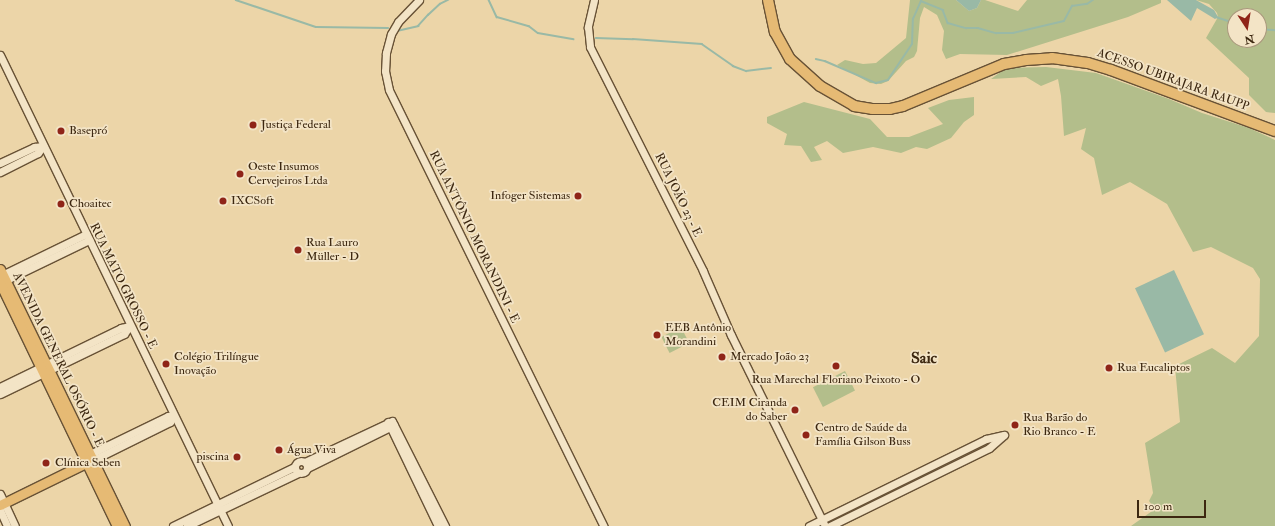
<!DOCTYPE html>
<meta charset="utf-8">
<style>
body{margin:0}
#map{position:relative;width:1275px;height:526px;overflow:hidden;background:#ecd5a8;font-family:"IM FELL Double Pica",serif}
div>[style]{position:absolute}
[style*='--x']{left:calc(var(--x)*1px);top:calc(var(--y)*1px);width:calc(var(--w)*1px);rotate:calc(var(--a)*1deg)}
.green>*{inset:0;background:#b3be8b;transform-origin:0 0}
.water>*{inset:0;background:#99b9a6;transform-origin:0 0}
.stream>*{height:1.5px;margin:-0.75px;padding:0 0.75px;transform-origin:0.75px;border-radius:0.75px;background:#99b9a6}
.roads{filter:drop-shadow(1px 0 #685236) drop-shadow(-1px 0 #685236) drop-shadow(0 1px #685236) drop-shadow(0 -1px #685236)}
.minor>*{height:7px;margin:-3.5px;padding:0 3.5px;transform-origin:3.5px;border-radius:3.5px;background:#f3e4c6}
.minor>.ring{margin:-3.5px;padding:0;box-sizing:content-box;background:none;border:7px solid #f3e4c6;border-radius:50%}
.major>*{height:9px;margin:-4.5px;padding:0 4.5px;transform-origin:4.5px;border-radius:4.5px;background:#e6ba74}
.highway>*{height:10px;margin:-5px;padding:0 5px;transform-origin:5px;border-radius:5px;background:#e6ba74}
.dots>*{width:11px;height:11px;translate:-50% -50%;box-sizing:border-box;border:2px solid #f3e4c6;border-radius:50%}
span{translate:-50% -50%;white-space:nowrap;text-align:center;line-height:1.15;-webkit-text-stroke:3.5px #f3e4c6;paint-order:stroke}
.street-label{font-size:12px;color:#3c2710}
.poi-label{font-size:12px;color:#3c2710}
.left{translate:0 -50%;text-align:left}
.right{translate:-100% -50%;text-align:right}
.district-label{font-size:16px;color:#3c2710;font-weight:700}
.north{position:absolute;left:1227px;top:8px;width:40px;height:40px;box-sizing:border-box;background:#f3e4c6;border:1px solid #aa987d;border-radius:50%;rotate:168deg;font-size:11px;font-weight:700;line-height:16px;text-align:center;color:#3c2710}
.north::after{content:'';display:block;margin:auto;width:14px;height:18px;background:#8f2418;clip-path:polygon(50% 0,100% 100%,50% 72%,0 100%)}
.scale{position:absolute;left:1137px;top:500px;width:69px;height:18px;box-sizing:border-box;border:2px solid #3c2710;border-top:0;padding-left:5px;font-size:12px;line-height:14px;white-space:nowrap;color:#3c2710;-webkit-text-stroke:3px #f3e4c6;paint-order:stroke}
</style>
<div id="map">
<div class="green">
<div style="clip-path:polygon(910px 0,956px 0,969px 11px,977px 8px,981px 0,985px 0,1018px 11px,1027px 0,1161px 0,1161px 3px,1128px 17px,1007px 55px,960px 54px,946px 59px,942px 50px,944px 31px,937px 15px,924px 7px,920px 18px,917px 51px,914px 57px,906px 61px,888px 81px,881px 84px,870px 83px,837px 65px,845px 60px,863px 64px,876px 63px,906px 38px)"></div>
<div style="clip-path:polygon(evenodd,1196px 0,1275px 0,1275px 113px,1266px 112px,1249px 95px,1249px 78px,1206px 38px,1218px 17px,1217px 13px,1209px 4px,1196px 0,1235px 16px,1259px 16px,1259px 40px,1235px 40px,1235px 16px)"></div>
<div style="clip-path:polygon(1046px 67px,1096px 73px,1169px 99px,1202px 113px,1249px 128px,1275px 140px,1275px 526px,1131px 526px,1155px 509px,1149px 501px,1153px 493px,1145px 443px,1180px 422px,1175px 366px,1212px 348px,1235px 363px,1259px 336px,1260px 279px,1253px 268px,1211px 247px,1193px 252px,1167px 204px,1130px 182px,1102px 195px,1094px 158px,1081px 149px,1086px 128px,1064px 136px,1061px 96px,1058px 79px,1041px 86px,1026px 77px,991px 79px,1006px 68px)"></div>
<div style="clip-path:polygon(974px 97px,974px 115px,964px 122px,951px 138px,927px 149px,916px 147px,901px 153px,873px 147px,843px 153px,827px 141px,814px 147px,822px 160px,811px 162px,801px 146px,784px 145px,787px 134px,767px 123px,767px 117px,804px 102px,870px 119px,887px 137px,909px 137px,943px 124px,928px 108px,949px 100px)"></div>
<div style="left:681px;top:327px;width:18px;height:22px;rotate:63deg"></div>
<div style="left:845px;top:371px;width:22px;height:36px;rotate:63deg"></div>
</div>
<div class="water">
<div style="clip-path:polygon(956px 0,981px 0,977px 8px,969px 11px)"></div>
<div style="clip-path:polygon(1167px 0,1196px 0,1214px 10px,1218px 17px,1215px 19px,1197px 8px,1191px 21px)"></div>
<div style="left:1174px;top:270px;width:71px;height:43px;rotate:65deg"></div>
</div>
<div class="stream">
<div style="--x:236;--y:0;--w:84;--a:18.6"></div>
<div style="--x:316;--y:27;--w:72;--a:0.8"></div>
<div style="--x:489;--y:0;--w:19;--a:65"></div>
<div style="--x:497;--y:17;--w:33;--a:16"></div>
<div style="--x:529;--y:26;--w:11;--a:38"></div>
<div style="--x:538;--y:33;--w:36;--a:10"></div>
<div style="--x:1216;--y:17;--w:20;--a:18"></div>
<div style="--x:1259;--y:29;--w:16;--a:4"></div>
<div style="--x:397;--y:31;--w:22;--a:-13"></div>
<div style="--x:418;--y:26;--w:15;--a:-48"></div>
<div style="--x:428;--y:15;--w:16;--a:-43"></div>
<div style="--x:440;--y:4;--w:9;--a:-27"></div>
<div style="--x:596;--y:38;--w:37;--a:2"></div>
<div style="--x:633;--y:39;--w:69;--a:4.1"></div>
<div style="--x:702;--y:44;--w:38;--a:35"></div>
<div style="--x:733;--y:66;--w:14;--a:21"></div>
<div style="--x:746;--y:71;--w:25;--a:-7"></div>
<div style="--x:816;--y:59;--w:9;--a:13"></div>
<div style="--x:825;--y:61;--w:56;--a:23.3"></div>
<div style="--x:876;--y:83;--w:12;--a:-14"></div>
<div style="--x:888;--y:80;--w:43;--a:-56.3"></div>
<div style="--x:912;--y:44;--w:25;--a:-88"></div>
<div style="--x:913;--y:19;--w:20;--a:-66"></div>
<div style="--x:921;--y:1;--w:24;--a:22"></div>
<div style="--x:943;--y:10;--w:14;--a:69"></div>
<div style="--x:948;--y:23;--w:19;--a:16"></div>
<div style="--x:966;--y:28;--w:12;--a:0"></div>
<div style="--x:978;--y:28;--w:19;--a:16"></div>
<div style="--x:996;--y:33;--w:17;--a:0"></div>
<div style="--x:1013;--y:33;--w:52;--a:-13.2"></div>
<div style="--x:1064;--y:21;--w:17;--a:-62"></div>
<div style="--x:1072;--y:6;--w:15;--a:-8"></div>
<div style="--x:1087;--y:4;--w:7;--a:-34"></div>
</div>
<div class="roads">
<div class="minor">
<div style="--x:419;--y:0;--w:30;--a:134"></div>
<div style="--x:398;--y:22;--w:14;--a:120"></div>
<div style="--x:391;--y:34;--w:20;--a:105"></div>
<div style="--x:386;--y:53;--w:18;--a:93"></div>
<div style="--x:385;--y:71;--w:19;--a:78"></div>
<div style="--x:389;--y:90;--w:486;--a:63.8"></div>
<div style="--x:594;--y:0;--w:28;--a:103"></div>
<div style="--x:588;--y:27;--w:20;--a:84"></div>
<div style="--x:590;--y:47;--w:251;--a:63.2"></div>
<div style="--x:703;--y:271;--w:70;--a:66.4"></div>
<div style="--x:731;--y:335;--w:213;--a:63.8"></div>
<div style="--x:0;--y:55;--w:523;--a:64.17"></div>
<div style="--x:0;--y:163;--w:38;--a:-25"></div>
<div style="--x:34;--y:147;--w:9;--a:-6"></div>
<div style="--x:0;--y:172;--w:42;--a:-26.6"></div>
<div style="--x:38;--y:153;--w:9;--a:-54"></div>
<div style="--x:0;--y:276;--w:96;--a:-26"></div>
<div style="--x:2;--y:282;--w:97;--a:-25.8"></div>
<div style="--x:0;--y:387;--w:135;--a:-26"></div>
<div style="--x:121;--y:328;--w:9;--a:-13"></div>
<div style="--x:0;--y:394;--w:138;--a:-25.8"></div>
<div style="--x:124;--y:334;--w:10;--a:-53"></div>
<div style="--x:388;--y:422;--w:115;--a:64.3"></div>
<div style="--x:90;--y:454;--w:87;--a:-26"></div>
<div style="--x:168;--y:416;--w:5;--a:0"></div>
<div style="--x:93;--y:460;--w:86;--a:-26.3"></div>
<div style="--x:170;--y:422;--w:7;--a:-63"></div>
<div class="ring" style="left:295px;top:461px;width:5px;height:5px"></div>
<div style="--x:305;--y:462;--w:96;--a:-25.2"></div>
<div style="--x:392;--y:421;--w:118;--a:63.2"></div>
<div style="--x:307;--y:468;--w:97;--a:-26.3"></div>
<div style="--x:0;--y:494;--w:35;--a:65"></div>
<div style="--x:0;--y:510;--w:17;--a:66"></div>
<div style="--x:173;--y:526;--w:135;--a:-26"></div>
<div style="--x:187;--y:526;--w:123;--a:-25.5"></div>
<div style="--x:809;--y:526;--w:197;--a:-26.2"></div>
<div style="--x:986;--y:439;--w:18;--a:-13"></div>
<div style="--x:830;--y:526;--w:177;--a:-26.1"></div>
<div style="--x:989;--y:448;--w:20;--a:-41"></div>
</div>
<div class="major">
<div style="--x:0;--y:269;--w:286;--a:64.1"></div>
<div style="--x:0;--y:283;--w:270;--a:64.3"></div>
<div style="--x:0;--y:505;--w:102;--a:-26.1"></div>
</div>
<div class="highway">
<div style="--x:768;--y:0;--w:33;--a:78"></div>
<div style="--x:775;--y:32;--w:31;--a:61"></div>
<div style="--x:790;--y:59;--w:40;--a:42"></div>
<div style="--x:820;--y:86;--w:39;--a:30"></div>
<div style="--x:854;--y:106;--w:18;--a:9"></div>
<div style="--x:872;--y:109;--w:18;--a:0"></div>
<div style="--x:890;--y:109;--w:13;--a:-13"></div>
<div style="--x:903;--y:106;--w:109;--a:-22.6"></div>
<div style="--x:1004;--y:64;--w:22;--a:-10"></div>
<div style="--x:1026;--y:60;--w:26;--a:-4"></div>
<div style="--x:1052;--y:58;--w:36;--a:8"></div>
<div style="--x:1088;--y:63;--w:24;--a:17"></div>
<div style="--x:1111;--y:70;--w:175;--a:20.4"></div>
</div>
</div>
<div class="dots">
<div style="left:253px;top:125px;background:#8f2418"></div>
<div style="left:61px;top:131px;background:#8f2418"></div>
<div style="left:240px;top:174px;background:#8f2418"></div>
<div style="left:578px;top:196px;background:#8f2418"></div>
<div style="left:223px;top:201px;background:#8f2418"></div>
<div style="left:61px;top:204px;background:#8f2418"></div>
<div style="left:298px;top:250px;background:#8f2418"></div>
<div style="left:657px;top:335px;background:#8f2418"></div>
<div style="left:722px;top:357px;background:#8f2418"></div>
<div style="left:166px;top:364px;background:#8f2418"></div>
<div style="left:836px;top:366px;background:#8f2418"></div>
<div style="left:1109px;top:368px;background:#8f2418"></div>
<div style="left:795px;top:410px;background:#8f2418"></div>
<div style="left:1015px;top:425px;background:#8f2418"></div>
<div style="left:806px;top:435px;background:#8f2418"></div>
<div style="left:279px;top:450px;background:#8f2418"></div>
<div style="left:237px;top:457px;background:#8f2418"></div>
<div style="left:46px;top:463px;background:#8f2418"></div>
</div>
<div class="street-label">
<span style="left:1173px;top:80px;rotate:20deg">ACESSO UBIRAJARA RAUPP</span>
<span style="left:678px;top:195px;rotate:64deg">RUA JOÃO 23 - E</span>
<span style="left:474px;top:237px;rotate:64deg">RUA ANTÔNIO MORANDINI - E</span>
<span style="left:123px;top:286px;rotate:64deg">RUA MATO GROSSO - E</span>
<span style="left:58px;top:360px;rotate:64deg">AVENIDA GENERAL OSÓRIO - E</span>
</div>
<div class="poi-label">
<span class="left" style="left:261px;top:125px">Justiça Federal</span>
<span class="left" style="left:69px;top:131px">Basepró</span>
<span class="left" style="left:248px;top:174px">Oeste Insumos<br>Cervejeiros Ltda</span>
<span class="right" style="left:570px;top:196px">Infoger Sistemas</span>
<span class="left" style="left:231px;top:201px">IXCSoft</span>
<span class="left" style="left:69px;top:204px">Choaitec</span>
<span class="left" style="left:306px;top:250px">Rua Lauro<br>Müller - D</span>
<span class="left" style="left:665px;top:335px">EEB Antônio<br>Morandini</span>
<span class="left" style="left:174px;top:364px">Colégio Trilíngue<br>Inovação</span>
<span class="left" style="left:730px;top:357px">Mercado João 23</span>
<span class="left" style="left:1117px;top:368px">Rua Eucaliptos</span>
<span style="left:836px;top:380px">Rua Marechal Floriano Peixoto - O</span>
<span class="right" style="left:787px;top:410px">CEIM Ciranda<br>do Saber</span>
<span class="left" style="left:1023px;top:425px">Rua Barão do<br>Rio Branco - E</span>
<span class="left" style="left:815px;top:435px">Centro de Saúde da<br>Família Gilson Buss</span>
<span class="left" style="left:287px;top:450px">Água Viva</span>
<span class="right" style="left:229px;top:457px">piscina</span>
<span class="left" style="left:55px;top:463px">Clínica Seben</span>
</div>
<div class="district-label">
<span style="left:924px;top:358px">Saic</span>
</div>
<div class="north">N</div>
<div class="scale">100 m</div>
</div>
